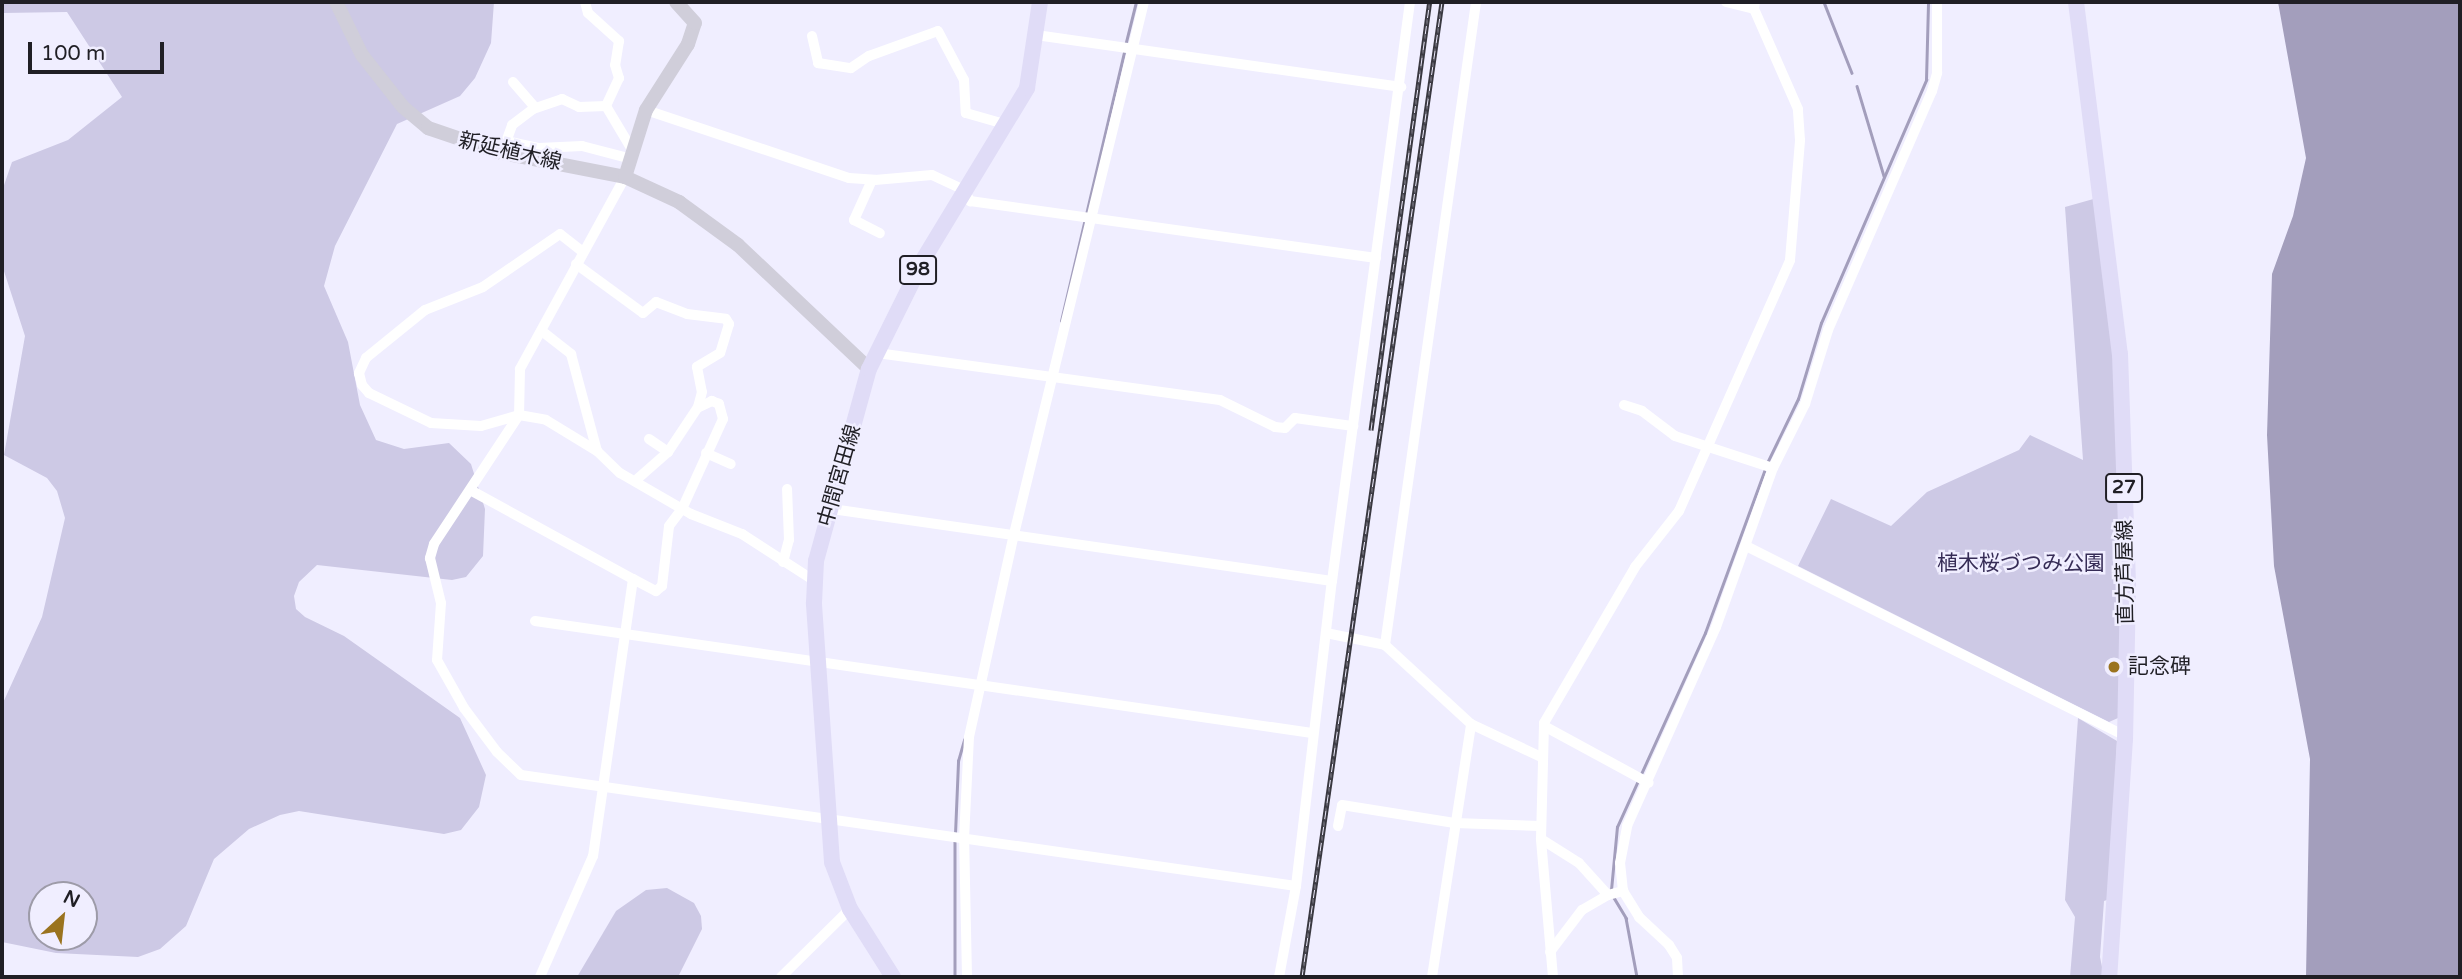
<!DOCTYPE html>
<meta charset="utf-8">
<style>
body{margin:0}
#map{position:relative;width:2462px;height:979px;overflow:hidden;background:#f0eeff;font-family:"Varela Round","Noto Sans JP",sans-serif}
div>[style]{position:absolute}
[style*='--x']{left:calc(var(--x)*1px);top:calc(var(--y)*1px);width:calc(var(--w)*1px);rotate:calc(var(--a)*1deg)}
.green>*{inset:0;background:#cdc9e5}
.water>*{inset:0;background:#a39ebc}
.stream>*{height:2.5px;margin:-1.25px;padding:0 1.25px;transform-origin:1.25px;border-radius:1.25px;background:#a39ebc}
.street>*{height:10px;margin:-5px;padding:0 5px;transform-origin:5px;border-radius:5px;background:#fff}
.secondary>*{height:14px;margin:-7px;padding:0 7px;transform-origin:7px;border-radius:7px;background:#d0ceda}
.primary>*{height:16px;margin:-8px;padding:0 8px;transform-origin:8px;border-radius:8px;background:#e0dcf7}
.rail>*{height:5px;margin-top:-2.5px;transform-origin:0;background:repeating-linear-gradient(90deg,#f0eeff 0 8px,#393840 0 16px);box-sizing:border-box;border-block:2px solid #393840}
.dots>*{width:19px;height:19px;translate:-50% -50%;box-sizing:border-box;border:4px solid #f0eeff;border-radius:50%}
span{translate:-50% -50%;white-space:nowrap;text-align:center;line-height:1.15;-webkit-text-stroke:5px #f0eeff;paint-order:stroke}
.shield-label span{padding:2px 5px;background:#f0eeff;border:2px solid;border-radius:5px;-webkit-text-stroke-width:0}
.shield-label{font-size:19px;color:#201f25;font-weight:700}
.street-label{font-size:21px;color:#201f25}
.park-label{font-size:21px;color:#362c56}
.poi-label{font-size:21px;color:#201f25}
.left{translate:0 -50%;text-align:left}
.frame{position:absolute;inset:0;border:4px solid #201f25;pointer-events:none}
.north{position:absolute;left:28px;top:881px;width:70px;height:70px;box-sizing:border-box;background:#f0eeff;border:2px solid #9d9ba8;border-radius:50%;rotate:27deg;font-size:19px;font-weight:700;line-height:28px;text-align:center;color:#201f25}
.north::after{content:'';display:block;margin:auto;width:24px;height:32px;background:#9a731f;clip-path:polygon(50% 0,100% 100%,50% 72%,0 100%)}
.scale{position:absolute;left:28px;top:42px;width:136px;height:32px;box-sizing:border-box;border:4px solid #201f25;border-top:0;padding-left:9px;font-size:21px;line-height:24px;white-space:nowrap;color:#201f25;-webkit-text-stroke:5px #f0eeff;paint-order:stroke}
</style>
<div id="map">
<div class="green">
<div style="clip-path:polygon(evenodd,2px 2px,494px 2px,491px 43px,475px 78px,460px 96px,397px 124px,335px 246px,324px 286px,348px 342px,360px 405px,376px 440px,404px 449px,449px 443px,471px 464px,485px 509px,483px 556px,466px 577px,452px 580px,317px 565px,299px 582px,294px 596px,296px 609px,305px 617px,344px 636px,460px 718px,486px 775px,479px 807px,461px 830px,444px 834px,299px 811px,280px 815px,249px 829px,214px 859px,186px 926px,160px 949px,138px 957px,56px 953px,2px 942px,2px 705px,42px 617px,65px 518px,57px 491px,47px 478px,4px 455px,25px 336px,2px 265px,2px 191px,12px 162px,68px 140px,122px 97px,67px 12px,2px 13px,2px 2px,42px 895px,84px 895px,84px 937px,42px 937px,42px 895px)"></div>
<div style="clip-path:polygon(2097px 198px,2114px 348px,2123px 581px,2118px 718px,2109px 722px,1798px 566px,1831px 499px,1891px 526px,1927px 492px,2019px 450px,2030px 435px,2083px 460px,2065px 207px)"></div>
<div style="clip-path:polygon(2078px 718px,2117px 741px,2110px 899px,2104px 901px,2100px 957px,2104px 977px,2070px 977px,2075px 917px,2065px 900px)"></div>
<div style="clip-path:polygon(667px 888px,694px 903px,701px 916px,702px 929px,678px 977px,577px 977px,616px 911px,646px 890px)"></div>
</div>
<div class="water">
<div style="clip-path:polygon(2278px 2px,2460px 2px,2460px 977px,2306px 977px,2310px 759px,2274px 566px,2267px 435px,2272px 274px,2293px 216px,2306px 158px)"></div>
</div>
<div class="stream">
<div style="--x:1824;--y:2;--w:76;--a:68.5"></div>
<div style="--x:1125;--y:46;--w:45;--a:-76"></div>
<div style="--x:1857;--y:86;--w:94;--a:73.3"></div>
<div style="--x:1061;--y:321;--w:276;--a:-76.8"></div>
<div style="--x:1767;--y:463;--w:71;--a:-64.2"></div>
<div style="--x:1798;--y:399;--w:79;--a:-73.2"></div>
<div style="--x:1821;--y:323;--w:265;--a:-66.6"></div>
<div style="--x:1926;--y:80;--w:78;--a:-88.5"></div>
<div style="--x:955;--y:834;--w:73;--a:-87.6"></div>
<div style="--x:958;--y:761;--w:22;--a:-74"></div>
<div style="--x:955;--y:841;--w:136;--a:90"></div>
<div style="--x:1611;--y:890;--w:63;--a:-84.6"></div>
<div style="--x:1617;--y:827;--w:213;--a:-65.6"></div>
<div style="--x:1705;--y:633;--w:175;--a:-69.9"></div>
<div style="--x:1613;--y:896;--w:26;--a:59"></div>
<div style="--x:1626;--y:918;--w:60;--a:79.4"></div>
</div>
<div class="street">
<div style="--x:585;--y:2;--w:11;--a:75"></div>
<div style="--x:588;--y:13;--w:42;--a:42.1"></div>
<div style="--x:619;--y:41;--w:24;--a:99"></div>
<div style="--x:615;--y:65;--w:14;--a:73"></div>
<div style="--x:619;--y:78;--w:31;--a:115"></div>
<div style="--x:606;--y:106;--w:49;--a:59.2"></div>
<div style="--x:1726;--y:2;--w:29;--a:14"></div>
<div style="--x:1036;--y:35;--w:369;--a:8.1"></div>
<div style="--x:812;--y:36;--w:28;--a:77"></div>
<div style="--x:818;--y:63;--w:33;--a:9"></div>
<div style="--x:851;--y:68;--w:22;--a:-34"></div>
<div style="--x:869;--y:56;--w:73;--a:-19.9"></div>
<div style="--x:938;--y:31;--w:55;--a:62"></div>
<div style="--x:964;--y:80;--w:33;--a:87"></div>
<div style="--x:966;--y:113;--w:40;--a:16"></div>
<div style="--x:513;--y:82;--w:33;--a:49"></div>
<div style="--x:646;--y:110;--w:214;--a:18.5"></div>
<div style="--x:849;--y:178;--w:26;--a:4"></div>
<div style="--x:875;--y:180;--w:57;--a:-5"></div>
<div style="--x:932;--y:175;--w:35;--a:25"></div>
<div style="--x:964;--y:190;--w:13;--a:61"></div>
<div style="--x:970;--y:201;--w:410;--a:8"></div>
<div style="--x:506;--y:141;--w:34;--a:12"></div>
<div style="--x:539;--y:148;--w:43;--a:-2.7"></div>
<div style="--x:582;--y:146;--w:48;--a:14.6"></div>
<div style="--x:502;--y:153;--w:30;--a:-70"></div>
<div style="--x:512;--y:125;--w:26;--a:-37"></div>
<div style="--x:533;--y:109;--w:31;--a:-19"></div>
<div style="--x:562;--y:99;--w:19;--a:25"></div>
<div style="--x:579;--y:107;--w:27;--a:-2"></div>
<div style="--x:625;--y:177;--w:219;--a:118.7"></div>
<div style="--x:520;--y:369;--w:46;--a:91.2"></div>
<div style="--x:519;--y:415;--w:154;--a:123.4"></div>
<div style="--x:434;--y:544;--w:15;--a:106"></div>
<div style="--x:430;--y:558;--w:46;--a:76.3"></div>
<div style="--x:441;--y:603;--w:57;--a:94"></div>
<div style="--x:437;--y:660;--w:55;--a:60.6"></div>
<div style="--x:464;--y:708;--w:55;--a:53.1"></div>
<div style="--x:497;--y:752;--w:33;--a:44"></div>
<div style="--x:521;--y:775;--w:783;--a:8.15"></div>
<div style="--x:872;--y:180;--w:44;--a:114.2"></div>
<div style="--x:854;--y:220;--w:29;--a:27"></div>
<div style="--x:583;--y:252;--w:29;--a:-142"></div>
<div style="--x:560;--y:234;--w:93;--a:145.5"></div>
<div style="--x:483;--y:287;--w:62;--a:158.4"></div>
<div style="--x:425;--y:310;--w:76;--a:140.9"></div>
<div style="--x:366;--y:358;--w:17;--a:115"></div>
<div style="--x:359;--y:373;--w:12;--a:76"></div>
<div style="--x:362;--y:385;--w:11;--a:49"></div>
<div style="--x:369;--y:393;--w:69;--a:25.8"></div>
<div style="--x:431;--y:423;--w:50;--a:3.4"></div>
<div style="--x:481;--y:426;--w:40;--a:-16"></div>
<div style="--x:519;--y:415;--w:27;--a:10"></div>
<div style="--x:546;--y:420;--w:60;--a:31.3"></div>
<div style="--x:597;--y:451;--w:32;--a:44"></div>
<div style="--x:620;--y:473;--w:82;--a:30"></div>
<div style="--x:691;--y:514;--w:55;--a:21.4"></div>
<div style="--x:742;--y:534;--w:85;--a:32.9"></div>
<div style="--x:576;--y:264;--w:83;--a:36.2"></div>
<div style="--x:643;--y:313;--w:17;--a:-40"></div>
<div style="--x:656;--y:302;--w:33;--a:21"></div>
<div style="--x:687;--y:314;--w:39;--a:7"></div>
<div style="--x:726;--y:319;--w:6;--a:59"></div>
<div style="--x:729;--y:324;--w:30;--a:107"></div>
<div style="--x:720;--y:353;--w:27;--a:149"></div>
<div style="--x:697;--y:367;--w:25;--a:79"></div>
<div style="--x:702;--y:392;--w:16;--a:105"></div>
<div style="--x:698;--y:407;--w:54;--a:123.7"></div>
<div style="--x:668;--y:452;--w:44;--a:138.7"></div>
<div style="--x:543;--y:332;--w:36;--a:38"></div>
<div style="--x:571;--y:354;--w:100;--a:75"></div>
<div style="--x:877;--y:353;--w:346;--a:7.8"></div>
<div style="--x:1220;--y:400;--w:61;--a:26.1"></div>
<div style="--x:1275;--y:427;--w:10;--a:6"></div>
<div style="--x:1285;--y:428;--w:14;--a:-45"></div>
<div style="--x:1295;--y:418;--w:59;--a:7.9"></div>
<div style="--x:1624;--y:405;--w:19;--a:18"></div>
<div style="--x:1642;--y:411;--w:41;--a:37.1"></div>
<div style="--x:1675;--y:436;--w:103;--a:18.1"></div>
<div style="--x:649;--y:439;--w:23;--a:34"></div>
<div style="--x:706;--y:453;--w:27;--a:24"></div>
<div style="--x:472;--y:491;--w:183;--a:28.7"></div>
<div style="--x:633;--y:579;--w:280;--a:98.2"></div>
<div style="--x:593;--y:856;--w:132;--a:113.7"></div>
<div style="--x:832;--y:509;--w:505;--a:8.19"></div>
<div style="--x:1746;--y:546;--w:424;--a:26.6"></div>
<div style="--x:783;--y:562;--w:23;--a:-75"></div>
<div style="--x:789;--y:540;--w:51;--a:-92.2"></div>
<div style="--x:633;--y:579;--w:26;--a:28"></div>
<div style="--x:656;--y:591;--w:8;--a:-40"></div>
<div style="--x:662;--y:586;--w:60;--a:-83.3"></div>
<div style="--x:669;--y:526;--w:21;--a:-53"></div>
<div style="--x:682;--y:509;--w:99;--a:-65.5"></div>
<div style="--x:723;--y:419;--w:16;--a:-105"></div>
<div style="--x:719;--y:404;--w:8;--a:-157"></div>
<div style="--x:712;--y:401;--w:14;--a:155"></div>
<div style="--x:535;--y:621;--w:785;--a:8.2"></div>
<div style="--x:1326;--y:633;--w:60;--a:11.5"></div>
<div style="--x:1385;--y:645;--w:117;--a:42.6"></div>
<div style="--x:1471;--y:724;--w:77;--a:25.2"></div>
<div style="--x:1385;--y:645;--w:649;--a:-81.94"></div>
<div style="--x:1544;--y:726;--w:119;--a:28.5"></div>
<div style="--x:1338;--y:826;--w:21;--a:-79"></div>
<div style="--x:1342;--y:805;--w:114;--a:9.1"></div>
<div style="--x:1455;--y:823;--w:86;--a:2"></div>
<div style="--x:1541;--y:839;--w:45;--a:32.3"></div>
<div style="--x:1579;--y:863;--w:43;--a:47.8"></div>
<div style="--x:1608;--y:895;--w:16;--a:-15"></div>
<div style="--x:1623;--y:891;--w:31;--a:58"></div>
<div style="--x:1639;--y:917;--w:41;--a:43"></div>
<div style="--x:1669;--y:945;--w:15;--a:58"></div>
<div style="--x:1677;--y:958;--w:19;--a:87"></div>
<div style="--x:1623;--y:891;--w:28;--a:-96"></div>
<div style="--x:1620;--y:863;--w:38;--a:-79"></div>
<div style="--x:1627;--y:826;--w:218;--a:-65.9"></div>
<div style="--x:1716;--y:627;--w:169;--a:-70.3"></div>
<div style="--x:1773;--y:468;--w:72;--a:-63.4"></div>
<div style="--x:1805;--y:404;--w:77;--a:-72.7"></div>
<div style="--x:1828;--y:330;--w:261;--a:-66.5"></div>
<div style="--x:1932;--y:91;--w:19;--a:-74"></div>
<div style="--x:1937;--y:73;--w:71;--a:-90"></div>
<div style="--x:1550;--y:952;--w:53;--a:-52.7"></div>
<div style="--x:1582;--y:910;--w:30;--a:-30"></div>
<div style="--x:781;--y:977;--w:97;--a:-44.6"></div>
<div style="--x:967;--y:977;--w:138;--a:-91.2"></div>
<div style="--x:964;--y:839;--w:102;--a:-87.2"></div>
<div style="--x:969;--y:737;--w:208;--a:-77.5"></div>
<div style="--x:1014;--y:534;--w:548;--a:-76.27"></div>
<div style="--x:1279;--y:977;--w:93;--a:-79.4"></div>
<div style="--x:1296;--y:886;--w:307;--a:-83.3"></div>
<div style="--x:1332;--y:581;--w:584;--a:-82.33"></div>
<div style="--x:1432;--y:977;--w:256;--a:-81.2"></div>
<div style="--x:1553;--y:977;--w:139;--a:-95"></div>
<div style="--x:1541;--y:839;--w:116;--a:-88.5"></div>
<div style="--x:1544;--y:723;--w:181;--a:-59.7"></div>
<div style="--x:1635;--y:567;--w:71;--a:-51.8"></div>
<div style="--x:1679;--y:511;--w:274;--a:-66.1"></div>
<div style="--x:1790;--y:260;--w:120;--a:-85.2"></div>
<div style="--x:1800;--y:140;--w:31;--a:-94"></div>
<div style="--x:1798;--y:109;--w:109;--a:-113.7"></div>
<div style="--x:1754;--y:9;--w:7;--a:-82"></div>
</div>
<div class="secondary">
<div style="--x:336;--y:2;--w:59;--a:63.9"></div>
<div style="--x:362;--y:55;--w:66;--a:51.7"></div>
<div style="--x:403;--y:107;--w:33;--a:40"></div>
<div style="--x:428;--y:128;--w:78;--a:18.7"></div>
<div style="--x:502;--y:153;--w:125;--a:11"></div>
<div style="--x:625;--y:177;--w:60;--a:24.8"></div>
<div style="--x:679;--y:202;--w:73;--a:36.1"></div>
<div style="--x:738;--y:245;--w:180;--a:43.4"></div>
<div style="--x:625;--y:177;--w:70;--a:-72.6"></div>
<div style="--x:646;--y:110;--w:78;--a:-57.5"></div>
<div style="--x:688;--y:44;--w:22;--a:-72"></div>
<div style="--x:695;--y:23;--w:28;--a:-132"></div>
</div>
<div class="primary">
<div style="--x:2076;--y:2;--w:355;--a:82.9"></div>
<div style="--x:2120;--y:354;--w:231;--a:88"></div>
<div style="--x:2128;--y:585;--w:154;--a:91.1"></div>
<div style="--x:2125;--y:739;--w:239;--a:93.8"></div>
<div style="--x:893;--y:977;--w:80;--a:-122.3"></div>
<div style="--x:850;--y:909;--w:50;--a:-111"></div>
<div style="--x:832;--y:862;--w:260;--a:-94"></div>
<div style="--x:814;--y:603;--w:42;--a:-87.3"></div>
<div style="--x:816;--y:561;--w:199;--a:-74.6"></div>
<div style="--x:869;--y:369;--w:122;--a:-63.6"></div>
<div style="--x:923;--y:260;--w:201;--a:-58.8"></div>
<div style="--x:1027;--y:88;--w:87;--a:-81.4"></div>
</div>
<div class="rail">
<div style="--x:1371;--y:430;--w:432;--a:-82.2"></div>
<div style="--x:1302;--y:977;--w:985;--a:-81.83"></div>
</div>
<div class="dots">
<div style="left:2114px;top:667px;background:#9a731f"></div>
</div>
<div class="shield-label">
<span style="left:918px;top:270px">98</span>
<span style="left:2124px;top:488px">27</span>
</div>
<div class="street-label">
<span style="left:510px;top:152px;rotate:13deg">新延植木線</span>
<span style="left:840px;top:476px;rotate:-74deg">中間宮田線</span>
<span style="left:2126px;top:572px;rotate:-91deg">直方芦屋線</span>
</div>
<div class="park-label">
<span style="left:2021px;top:564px">植木桜づつみ公園</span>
</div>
<div class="poi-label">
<span class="left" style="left:2128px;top:667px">記念碑</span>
</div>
<div class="frame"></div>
<div class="north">N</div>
<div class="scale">100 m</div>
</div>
